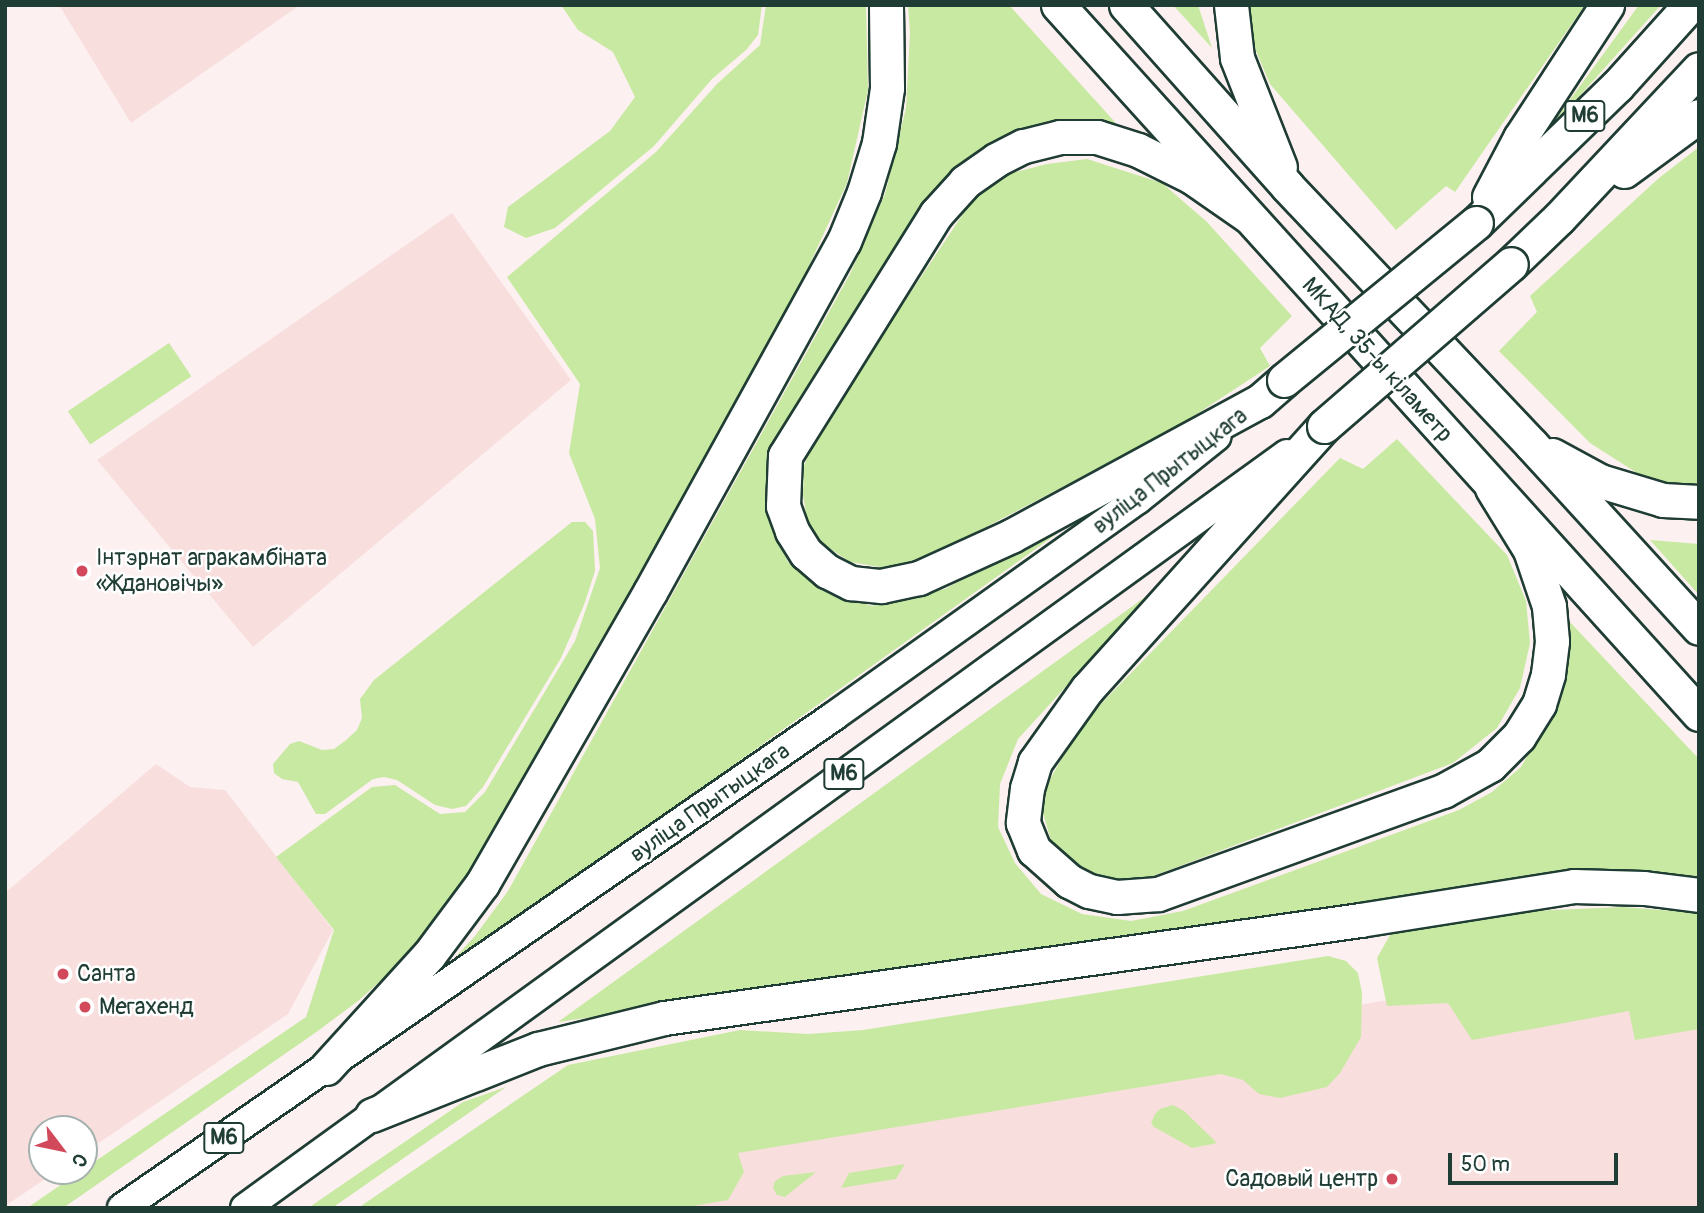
<!DOCTYPE html>
<meta charset="utf-8">
<style>
body{margin:0}
#map{position:relative;width:1704px;height:1213px;overflow:hidden;background:#fcf0f0;font-family:Pangolin,sans-serif}
div>[style]{position:absolute}
[style*='--x']{left:calc(var(--x)*1px);top:calc(var(--y)*1px);width:calc(var(--w)*1px);rotate:calc(var(--a)*1deg)}
.built>*{inset:0;background:#f9dede}
.green>*{inset:0;background:#c8e9a1;transform-origin:0 0}
.roads{filter:drop-shadow(2px 0 #1f3d34) drop-shadow(-2px 0 #1f3d34) drop-shadow(0 2px #1f3d34) drop-shadow(0 -2px #1f3d34)}
.primary>*{height:28px;margin:-14px;padding:0 14px;transform-origin:14px;border-radius:14px;background:#fff}
.highway>*{height:33px;margin:-16.5px;padding:0 16.5px;transform-origin:16.5px;border-radius:16.5px;background:#fff}
.bridges{filter:drop-shadow(2px 0 #1f3d34) drop-shadow(-2px 0 #1f3d34) drop-shadow(0 2px #1f3d34) drop-shadow(0 -2px #1f3d34)}
.highway-bridge>*{height:33px;margin:-16.5px;padding:0 16.5px;transform-origin:16.5px;border-radius:16.5px;background:#fff}
.dots>*{width:19px;height:19px;translate:-50% -50%;box-sizing:border-box;border:4px solid #fff;border-radius:50%}
span{translate:-50% -50%;white-space:nowrap;text-align:center;line-height:1.15;-webkit-text-stroke:5px #fff;paint-order:stroke}
.shield-label span{padding:2px 5px;background:#fff;border:2px solid;border-radius:5px;-webkit-text-stroke-width:0}
.shield-label{font-size:21px;color:#1f3d34;font-weight:700}
.street-label{font-size:23px;color:#1f3d34}
.poi-label{font-size:23px;color:#1f3d34}
.left{translate:0 -50%;text-align:left}
.right{translate:-100% -50%;text-align:right}
.frame{position:absolute;inset:0;border:7px solid #1f3d34;pointer-events:none}
.north{position:absolute;left:28px;top:1115px;width:70px;height:70px;box-sizing:border-box;background:#fff;border:2px solid #a5b1ae;border-radius:50%;rotate:122deg;font-size:19px;font-weight:700;line-height:28px;text-align:center;color:#1f3d34}
.north::after{content:'';display:block;margin:auto;width:24px;height:32px;background:#d1495b;clip-path:polygon(50% 0,100% 100%,50% 72%,0 100%)}
.scale{position:absolute;left:1448px;top:1153px;width:170px;height:32px;box-sizing:border-box;border:4px solid #1f3d34;border-top:0;padding-left:9px;font-size:21px;line-height:24px;white-space:nowrap;color:#1f3d34;-webkit-text-stroke:5px #fff;paint-order:stroke}
</style>
<div id="map">
<div class="built">
<div style="clip-path:polygon(59px 5px,300px 5px,131px 123px)"></div>
<div style="clip-path:polygon(452px 213px,571px 380px,253px 647px,97px 460px)"></div>
<div style="clip-path:polygon(156px 764px,190px 787px,225px 790px,333px 930px,288px 1014px,84px 1153px,84px 1129px,42px 1129px,42px 1171px,57px 1171px,5px 1206px,5px 893px)"></div>
<div style="clip-path:polygon(1610px 961px,1699px 978px,1699px 1208px,372px 1208px,757px 1111px)"></div>
</div>
<div class="green">
<div style="clip-path:polygon(561px 5px,762px 5px,758px 35px,746px 50px,712px 79px,654px 146px,555px 228px,526px 238px,504px 227px,508px 207px,610px 131px,635px 97px,613px 52px,578px 30px)"></div>
<div style="clip-path:polygon(766px 5px,866px 5px,868px 90px,847px 183px,791px 305px,478px 865px,428px 938px,358px 1001px,315px 1033px,63px 1208px,27px 1208px,306px 1017px,334px 930px,276px 857px,372px 787px,395px 785px,440px 814px,465px 812px,485px 792px,575px 641px,600px 568px,595px 519px,569px 453px,580px 384px,507px 277px,656px 152px,717px 84px,760px 45px)"></div>
<div style="clip-path:polygon(908px 5px,1009px 5px,1123px 131px,999px 141px,960px 165px,921px 206px,777px 442px,768px 469px,765px 502px,773px 530px,788px 562px,825px 590px,872px 606px,945px 589px,1097px 505px,437px 977px,475px 936px,508px 891px,850px 274px,885px 194px,906px 108px,910px 33px)"></div>
<div style="clip-path:polygon(1173px 5px,1198px 5px,1212px 48px)"></div>
<div style="clip-path:polygon(1248px 5px,1585px 5px,1455px 192px,1446px 186px,1396px 230px,1270px 84px,1253px 44px)"></div>
<div style="clip-path:polygon(1639px 5px,1661px 5px,1542px 138px)"></div>
<div style="clip-path:polygon(1699px 147px,1699px 489px,1675px 488px,1637px 473px,1590px 443px,1499px 351px,1537px 312px,1530px 296px,1659px 178px)"></div>
<div style="clip-path:polygon(1087px 159px,1162px 183px,1207px 222px,1292px 316px,1260px 348px,1270px 366px,1177px 427px,919px 562px,885px 568px,850px 562px,823px 544px,807px 521px,803px 494px,804px 466px,815px 436px,971px 202px,1008px 174px,1047px 164px)"></div>
<div style="left:169px;top:343px;width:40px;height:122px;rotate:56deg"></div>
<div style="clip-path:polygon(1397px 439px,1507px 555px,1526px 601px,1530px 643px,1520px 688px,1497px 728px,1453px 763px,1153px 876px,1115px 880px,1078px 869px,1052px 844px,1043px 813px,1047px 785px,1068px 747px,1096px 709px,1340px 458px,1363px 469px)"></div>
<div style="clip-path:polygon(572px 522px,585px 522px,593px 531px,595px 571px,584px 605px,561px 658px,483px 787px,466px 806px,452px 809px,435px 805px,397px 780px,384px 777px,373px 779px,325px 814px,316px 814px,298px 782px,282px 779px,274px 773px,273px 764px,290px 744px,299px 741px,322px 750px,334px 749px,345px 741px,357px 730px,362px 718px,360px 699px,374px 680px)"></div>
<div style="clip-path:polygon(1650px 540px,1699px 544px,1699px 595px)"></div>
<div style="clip-path:polygon(1152px 592px,1018px 739px,1000px 784px,998px 827px,1015px 863px,1041px 894px,1082px 914px,1131px 921px,1183px 911px,1459px 810px,1492px 792px,1521px 767px,1542px 731px,1559px 686px,1567px 619px,1699px 759px,1699px 882px,1529px 881px,558px 1022px)"></div>
<div style="clip-path:polygon(1623px 907px,1699px 913px,1699px 1029px,1635px 1040px,1629px 1011px,1472px 1040px,1448px 1003px,1387px 1006px,1377px 958px,1390px 935px,1404px 929px,1504px 912px)"></div>
<div style="clip-path:polygon(1328px 956px,1346px 961px,1358px 973px,1362px 993px,1361px 1037px,1340px 1073px,1327px 1087px,1280px 1098px,1259px 1094px,1243px 1080px,1221px 1074px,738px 1153px,744px 1172px,728px 1200px,682px 1208px,358px 1208px,568px 1065px,740px 1030px,808px 1034px,863px 1030px)"></div>
<div style="clip-path:polygon(506px 1087px,332px 1208px,308px 1208px,463px 1102px)"></div>
<div style="clip-path:polygon(1173px 1105px,1184px 1111px,1217px 1143px,1192px 1148px,1154px 1127px,1151px 1123px,1155px 1114px,1160px 1109px)"></div>
<div style="clip-path:polygon(905px 1164px,896px 1179px,841px 1188px,849px 1173px)"></div>
<div style="clip-path:polygon(816px 1172px,785px 1197px,777px 1195px,773px 1188px,775px 1181px,783px 1176px)"></div>
</div>
<div class="roads">
<div class="primary">
<div style="--x:122;--y:1208;--w:865;--a:-34.64"></div>
<div style="--x:834;--y:716;--w:372;--a:-35.5"></div>
<div style="--x:1137;--y:500;--w:102;--a:-38.7"></div>
<div style="--x:245;--y:1208;--w:1286;--a:-35.89"></div>
</div>
<div class="highway">
<div style="--x:1058;--y:5;--w:956;--a:47.88"></div>
<div style="--x:1126;--y:5;--w:242;--a:48.3"></div>
<div style="--x:1287;--y:186;--w:355;--a:46.6"></div>
<div style="--x:1531;--y:444;--w:249;--a:47.6"></div>
<div style="--x:1231;--y:5;--w:53;--a:83.5"></div>
<div style="--x:1237;--y:58;--w:117;--a:68.5"></div>
<div style="--x:1624;--y:171;--w:93;--a:-36.3"></div>
<div style="--x:1489;--y:197;--w:67;--a:-62.3"></div>
<div style="--x:1520;--y:138;--w:159;--a:-56.8"></div>
<div style="--x:1248;--y:216;--w:68;--a:-145.1"></div>
<div style="--x:1192;--y:177;--w:60;--a:-153.4"></div>
<div style="--x:1138;--y:150;--w:43;--a:-162.4"></div>
<div style="--x:1097;--y:137;--w:37;--a:180"></div>
<div style="--x:1060;--y:137;--w:38;--a:166"></div>
<div style="--x:1023;--y:146;--w:30;--a:153"></div>
<div style="--x:996;--y:160;--w:38;--a:145"></div>
<div style="--x:965;--y:182;--w:43;--a:132.2"></div>
<div style="--x:936;--y:214;--w:285;--a:122"></div>
<div style="--x:785;--y:456;--w:50;--a:92.3"></div>
<div style="--x:783;--y:506;--w:27;--a:70"></div>
<div style="--x:792;--y:531;--w:26;--a:58"></div>
<div style="--x:806;--y:553;--w:28;--a:41"></div>
<div style="--x:827;--y:571;--w:27;--a:27"></div>
<div style="--x:851;--y:583;--w:30;--a:6"></div>
<div style="--x:881;--y:586;--w:39;--a:-12"></div>
<div style="--x:919;--y:578;--w:101;--a:-24.5"></div>
<div style="--x:1011;--y:536;--w:283;--a:-28.5"></div>
<div style="--x:1260;--y:401;--w:32;--a:-41"></div>
<div style="--x:1476;--y:223;--w:197;--a:-44.2"></div>
<div style="--x:1617;--y:86;--w:109;--a:-48"></div>
<div style="--x:1511;--y:264;--w:66;--a:-43.8"></div>
<div style="--x:1559;--y:218;--w:204;--a:-46.8"></div>
<div style="--x:1324;--y:426;--w:354;--a:132"></div>
<div style="--x:1087;--y:689;--w:90;--a:125.5"></div>
<div style="--x:1035;--y:762;--w:27;--a:107"></div>
<div style="--x:1027;--y:788;--w:35;--a:97"></div>
<div style="--x:1023;--y:823;--w:29;--a:68"></div>
<div style="--x:1034;--y:850;--w:47;--a:41.5"></div>
<div style="--x:1069;--y:881;--w:22;--a:27"></div>
<div style="--x:1089;--y:891;--w:29;--a:12"></div>
<div style="--x:1117;--y:897;--w:41;--a:-4.2"></div>
<div style="--x:1158;--y:894;--w:303;--a:-19.9"></div>
<div style="--x:1443;--y:791;--w:54;--a:-29"></div>
<div style="--x:1490;--y:765;--w:41;--a:-45"></div>
<div style="--x:1519;--y:736;--w:38;--a:-58"></div>
<div style="--x:1539;--y:704;--w:31;--a:-73"></div>
<div style="--x:1548;--y:674;--w:33;--a:-83"></div>
<div style="--x:1552;--y:641;--w:35;--a:-95"></div>
<div style="--x:1549;--y:606;--w:59;--a:-108.7"></div>
<div style="--x:1530;--y:550;--w:73;--a:-121.5"></div>
<div style="--x:1552;--y:455;--w:55;--a:28.4"></div>
<div style="--x:1600;--y:481;--w:66;--a:16.8"></div>
<div style="--x:1663;--y:500;--w:36;--a:3"></div>
<div style="--x:326;--y:1068;--w:153;--a:-47.7"></div>
<div style="--x:429;--y:955;--w:89;--a:-53.3"></div>
<div style="--x:482;--y:884;--w:337;--a:-60.1"></div>
<div style="--x:650;--y:592;--w:401;--a:-61.1"></div>
<div style="--x:844;--y:241;--w:53;--a:-67.8"></div>
<div style="--x:864;--y:192;--w:51;--a:-73"></div>
<div style="--x:879;--y:143;--w:56;--a:-81.7"></div>
<div style="--x:887;--y:88;--w:83;--a:-90.7"></div>
<div style="--x:372;--y:1115;--w:179;--a:-21.7"></div>
<div style="--x:538;--y:1049;--w:130;--a:-13.8"></div>
<div style="--x:664;--y:1018;--w:703;--a:-8.01"></div>
<div style="--x:1360;--y:920;--w:217;--a:-9"></div>
<div style="--x:1574;--y:886;--w:70;--a:1.6"></div>
<div style="--x:1644;--y:888;--w:55;--a:7.3"></div>
</div>
</div>
<div class="bridges">
<div class="highway-bridge">
<div style="--x:1284;--y:380;--w:248;--a:-39.3"></div>
<div style="--x:1324;--y:426;--w:247;--a:-40.9"></div>
</div>
</div>
<div class="dots">
<div style="left:82px;top:571px;background:#d1495b"></div>
<div style="left:63px;top:974px;background:#d1495b"></div>
<div style="left:85px;top:1007px;background:#d1495b"></div>
<div style="left:1392px;top:1179px;background:#d1495b"></div>
</div>
<div class="shield-label">
<span style="left:1585px;top:116px">М6</span>
<span style="left:844px;top:774px">М6</span>
<span style="left:224px;top:1138px">М6</span>
</div>
<div class="street-label">
<span style="left:1377px;top:360px;rotate:48deg">МКАД, 35-ы кіламетр</span>
<span style="left:1170px;top:471px;rotate:-38deg">вуліца Прытыцкага</span>
<span style="left:710px;top:803px;rotate:-35deg">вуліца Прытыцкага</span>
</div>
<div class="poi-label">
<span class="left" style="left:96px;top:571px">Інтэрнат агракамбіната<br>«Ждановічы»</span>
<span class="left" style="left:77px;top:974px">Санта</span>
<span class="left" style="left:99px;top:1007px">Мегахенд</span>
<span class="right" style="left:1378px;top:1179px">Садовый центр</span>
</div>
<div class="frame"></div>
<div class="north">С</div>
<div class="scale">50 m</div>
</div>
